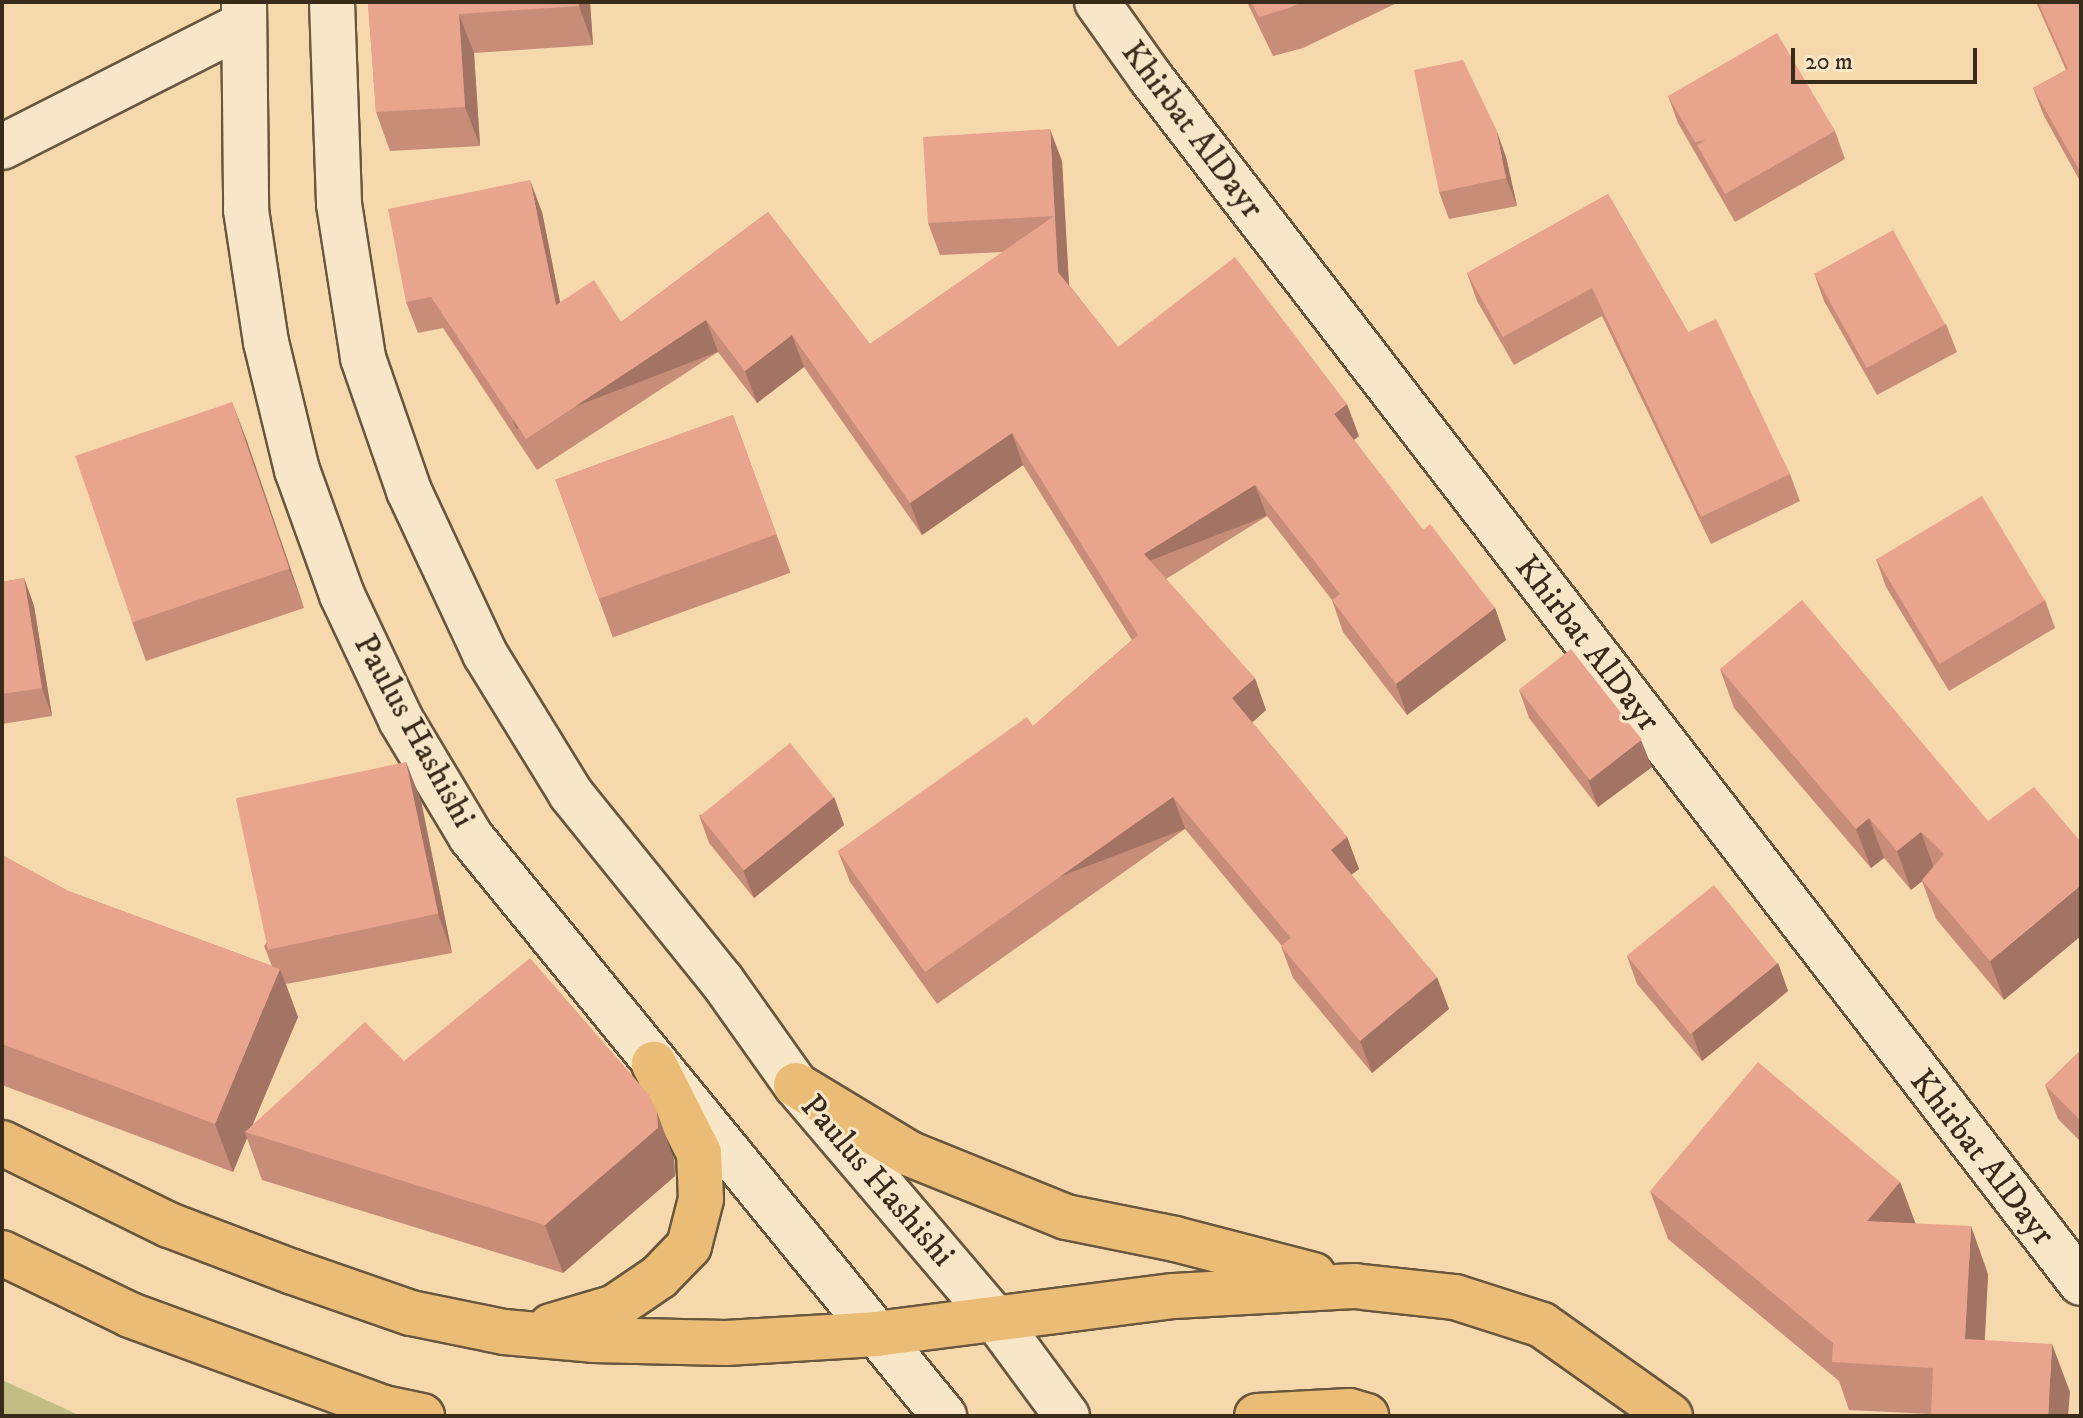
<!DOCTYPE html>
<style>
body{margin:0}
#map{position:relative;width:2083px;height:1418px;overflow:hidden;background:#f5d8ab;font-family:"IM FELL DW Pica",serif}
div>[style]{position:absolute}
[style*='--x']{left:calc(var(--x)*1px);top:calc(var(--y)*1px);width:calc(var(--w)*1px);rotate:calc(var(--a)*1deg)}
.green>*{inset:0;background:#c1bd85}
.roads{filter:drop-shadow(2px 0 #68563e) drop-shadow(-2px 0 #68563e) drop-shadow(0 2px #68563e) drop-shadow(0 -2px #68563e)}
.minor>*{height:44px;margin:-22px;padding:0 22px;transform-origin:22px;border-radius:22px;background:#f8e6c8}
.highway>*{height:44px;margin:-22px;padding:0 22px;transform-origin:22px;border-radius:22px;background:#eabc76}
.wall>*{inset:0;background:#c88d79;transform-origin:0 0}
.shaded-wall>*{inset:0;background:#a37363;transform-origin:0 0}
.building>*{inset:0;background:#e9a48d;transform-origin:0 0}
span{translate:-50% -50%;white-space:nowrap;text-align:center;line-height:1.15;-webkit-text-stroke:6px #f8e6c8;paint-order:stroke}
.street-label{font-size:34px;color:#392b1a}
.frame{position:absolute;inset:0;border:4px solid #392b1a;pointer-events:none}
.scale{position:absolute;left:1791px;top:48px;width:186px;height:36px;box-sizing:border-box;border:4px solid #392b1a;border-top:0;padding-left:10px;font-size:24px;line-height:28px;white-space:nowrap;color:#392b1a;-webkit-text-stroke:6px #f8e6c8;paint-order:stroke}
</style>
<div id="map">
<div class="green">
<div style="clip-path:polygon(2px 1380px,81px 1416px,2px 1416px)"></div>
</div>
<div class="roads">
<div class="minor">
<div style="--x:244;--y:2;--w:208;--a:89.4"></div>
<div style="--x:246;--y:210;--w:134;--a:81.4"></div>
<div style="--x:266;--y:342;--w:132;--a:76.4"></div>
<div style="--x:297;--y:470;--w:133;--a:70.2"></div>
<div style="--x:342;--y:595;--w:138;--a:64.7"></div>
<div style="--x:401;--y:720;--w:136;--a:59.1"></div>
<div style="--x:471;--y:837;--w:748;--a:50.75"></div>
<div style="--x:332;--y:2;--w:202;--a:88"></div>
<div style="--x:339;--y:204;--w:156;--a:81.1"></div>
<div style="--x:363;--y:358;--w:141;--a:70.9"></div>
<div style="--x:409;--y:491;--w:180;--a:65"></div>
<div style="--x:485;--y:654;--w:164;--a:58.4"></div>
<div style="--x:571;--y:794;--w:240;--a:51.1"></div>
<div style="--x:722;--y:981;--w:128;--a:54.6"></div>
<div style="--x:796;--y:1085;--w:310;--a:49.6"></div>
<div style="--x:997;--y:1321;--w:118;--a:53.6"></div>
<div style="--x:1097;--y:2;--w:93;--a:54.6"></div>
<div style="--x:1151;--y:78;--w:1522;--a:52.34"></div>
<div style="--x:2;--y:147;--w:269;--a:-26.9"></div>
</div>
<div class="highway">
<div style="--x:796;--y:1085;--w:133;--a:31.2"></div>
<div style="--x:910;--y:1154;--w:168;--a:22"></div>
<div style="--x:1066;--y:1217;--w:111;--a:11.4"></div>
<div style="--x:1175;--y:1239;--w:143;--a:14.6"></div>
<div style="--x:2;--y:1143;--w:186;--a:26.2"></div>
<div style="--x:169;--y:1225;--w:133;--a:20.8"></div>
<div style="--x:293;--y:1272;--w:125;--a:19.2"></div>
<div style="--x:411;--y:1313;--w:95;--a:11.5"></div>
<div style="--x:504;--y:1332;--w:89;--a:5.1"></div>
<div style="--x:593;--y:1340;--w:133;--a:1.3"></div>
<div style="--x:726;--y:1343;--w:150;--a:-3.4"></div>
<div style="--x:876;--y:1334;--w:300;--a:-7.3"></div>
<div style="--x:1174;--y:1296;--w:180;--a:-3.2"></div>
<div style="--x:1354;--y:1286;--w:102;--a:6.2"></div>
<div style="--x:1455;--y:1297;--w:91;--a:17.8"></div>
<div style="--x:1542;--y:1325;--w:157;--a:35.4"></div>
<div style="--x:2;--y:1253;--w:142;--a:25.8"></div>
<div style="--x:130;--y:1315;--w:270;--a:20.1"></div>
<div style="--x:384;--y:1408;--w:39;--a:12"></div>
<div style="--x:551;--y:1326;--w:67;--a:-16.5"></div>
<div style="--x:615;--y:1307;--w:53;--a:-34.3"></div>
<div style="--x:659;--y:1277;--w:43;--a:-45.9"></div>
<div style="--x:689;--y:1246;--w:49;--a:-75.7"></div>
<div style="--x:701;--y:1199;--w:46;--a:-92.5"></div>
<div style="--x:699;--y:1153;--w:100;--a:-116.8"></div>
<div style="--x:1257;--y:1416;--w:92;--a:-3.1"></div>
<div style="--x:1349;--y:1411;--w:18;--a:16"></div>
</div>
</div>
<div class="wall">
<div style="clip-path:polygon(368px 2px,590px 2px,593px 45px,474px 53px,480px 146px,390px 151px,376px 112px)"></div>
<div style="clip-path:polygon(1247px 2px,1399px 2px,1303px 48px,1273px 56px)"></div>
<div style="clip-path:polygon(2036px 2px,2081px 2px,2081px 183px,2044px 116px,2033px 88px,2066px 70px)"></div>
<div style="clip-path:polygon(1668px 96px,1835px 131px,1845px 159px,1735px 222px,1678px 123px)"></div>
<div style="clip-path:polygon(1506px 157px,1517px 206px,1449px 219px,1439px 192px)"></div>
<div style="clip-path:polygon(1062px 161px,1069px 285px,1118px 347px,1359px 436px,1354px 440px,1423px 530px,1495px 608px,1506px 640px,1407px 715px,1343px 632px,1332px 600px,1267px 516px,1166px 579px,1266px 710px,1252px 722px,1347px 837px,1359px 869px,1351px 875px,1449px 1009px,1372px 1073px,1293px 978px,1281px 946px,1282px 946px,1185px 829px,937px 1004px,850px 882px,838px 851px,1033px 726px,1132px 640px,1023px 465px,922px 535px,804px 367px,757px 403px,718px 352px,537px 470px,443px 328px,418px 333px,406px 302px,542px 212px,560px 302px,621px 322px,768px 212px,870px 344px,1003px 252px,940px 255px,928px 223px)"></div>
<div style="clip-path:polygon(1608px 194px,1688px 332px,1790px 474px,1800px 501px,1711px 544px,1602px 316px,1514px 365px,1477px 301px,1467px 273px)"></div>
<div style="clip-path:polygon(1814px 273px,1946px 324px,1957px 352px,1877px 395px,1824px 301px)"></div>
<div style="clip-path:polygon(232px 402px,304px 608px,146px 661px,132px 622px)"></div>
<div style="left:733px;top:415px;width:168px;height:189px;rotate:70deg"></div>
<div style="clip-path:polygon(1876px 559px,2045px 600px,2055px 628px,1949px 691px,1886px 587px)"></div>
<div style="clip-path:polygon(24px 578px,34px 606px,52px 716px,2px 724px,2px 582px)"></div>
<div style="clip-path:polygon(1720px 669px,1988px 821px,2004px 1000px,1936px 919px,1922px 881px,1911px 890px,1884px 858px,1871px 868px,1734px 708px)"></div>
<div style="clip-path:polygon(1519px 690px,1652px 767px,1598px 807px,1529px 718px)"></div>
<div style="clip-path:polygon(406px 762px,421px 801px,452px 953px,286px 984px,298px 1017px,253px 1124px,404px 1061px,674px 1159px,675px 1176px,563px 1273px,262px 1180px,247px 1138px,233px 1172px,2px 1085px,2px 855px,68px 891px,272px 966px,264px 946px)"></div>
<div style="clip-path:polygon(834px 797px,844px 825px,754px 898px,709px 843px,699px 815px)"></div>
<div style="clip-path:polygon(1627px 956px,1778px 963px,1788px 991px,1702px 1061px,1637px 984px)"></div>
<div style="clip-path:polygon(2081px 1050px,2081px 1142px,2058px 1119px,2045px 1085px)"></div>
<div style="clip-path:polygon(1900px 1182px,1915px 1223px,1988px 1274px,1985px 1340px,2070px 1392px,1931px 1414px,1849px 1410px,1839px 1381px,1668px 1239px,1650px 1191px)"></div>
</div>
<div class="shaded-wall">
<div style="clip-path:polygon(578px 2px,590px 2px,593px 45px,579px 6px)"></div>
<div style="clip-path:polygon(459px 14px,474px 53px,480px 146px,465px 107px)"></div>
<div style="clip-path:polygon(1050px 129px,1062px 161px,1070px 304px,1058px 272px)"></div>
<div style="clip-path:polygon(1496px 129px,1506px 157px,1517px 206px,1506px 178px)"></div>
<div style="clip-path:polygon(530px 180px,542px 212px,567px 337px,556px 305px)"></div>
<div style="left:706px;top:320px;width:34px;height:216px;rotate:69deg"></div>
<div style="clip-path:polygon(792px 335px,804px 367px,757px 403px,745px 371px)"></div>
<div style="clip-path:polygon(232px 402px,247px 441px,304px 608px,289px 569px)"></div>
<div style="clip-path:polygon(1347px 404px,1359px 436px,1345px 446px,1334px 414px)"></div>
<div style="clip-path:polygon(1012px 433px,1023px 465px,922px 535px,910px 503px)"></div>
<div style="left:1255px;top:485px;width:33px;height:131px;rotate:69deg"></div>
<div style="clip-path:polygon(24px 578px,34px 606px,52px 716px,42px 688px)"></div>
<div style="clip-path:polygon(1495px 608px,1506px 640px,1407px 715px,1396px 684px)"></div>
<div style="clip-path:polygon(1255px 678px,1266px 710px,1244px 730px,1232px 698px)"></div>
<div style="clip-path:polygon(1641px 740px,1652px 767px,1598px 807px,1588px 780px)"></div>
<div style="clip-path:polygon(406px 762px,421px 801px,452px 953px,438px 914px)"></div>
<div style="clip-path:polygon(834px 797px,844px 825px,754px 898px,743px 870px)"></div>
<div style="left:1173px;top:797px;width:34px;height:304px;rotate:69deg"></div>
<div style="clip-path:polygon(1869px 818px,1884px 858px,1871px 868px,1856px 829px)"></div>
<div style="clip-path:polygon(1921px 832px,1935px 871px,1911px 890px,1897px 851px)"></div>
<div style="clip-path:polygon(1347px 837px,1359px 869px,1342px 882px,1331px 850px)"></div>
<div style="clip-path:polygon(2081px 885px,2081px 936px,2004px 1000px,1990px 961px)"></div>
<div style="clip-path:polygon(1778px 963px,1788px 991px,1702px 1061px,1692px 1033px)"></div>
<div style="clip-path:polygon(280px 969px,298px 1017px,249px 1133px,245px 1132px,247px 1138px,233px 1172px,215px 1124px)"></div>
<div style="clip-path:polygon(1437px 977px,1449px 1009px,1372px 1073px,1360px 1041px)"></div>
<div style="clip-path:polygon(657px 1112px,674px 1159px,675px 1176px,563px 1273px,545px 1225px)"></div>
<div style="clip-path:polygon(1900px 1182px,1918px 1230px,1867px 1221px)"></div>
<div style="clip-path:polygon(1971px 1226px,1988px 1274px,1982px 1387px,1965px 1339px)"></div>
<div style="clip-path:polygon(2052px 1344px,2070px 1392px,2068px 1416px,2048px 1416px)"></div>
</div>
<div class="building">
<div style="clip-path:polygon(368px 2px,578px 2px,579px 6px,459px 14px,465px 107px,376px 112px)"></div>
<div style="clip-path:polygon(1251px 2px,1302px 2px,1289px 8px,1259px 17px)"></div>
<div style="clip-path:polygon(2038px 2px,2081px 2px,2081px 173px,2033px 88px,2068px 69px)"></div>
<div style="clip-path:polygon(1777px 33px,1835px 131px,1725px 194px,1697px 145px,1706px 140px,1695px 142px,1668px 96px)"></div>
<div style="clip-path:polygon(1463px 60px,1496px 129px,1506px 178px,1439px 192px,1414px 70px)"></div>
<div style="clip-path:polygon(1050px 129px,1058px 272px,1118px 347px,1235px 257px,1347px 404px,1334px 414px,1423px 530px,1430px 524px,1495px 608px,1396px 684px,1332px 600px,1340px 594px,1255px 485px,1144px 554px,1255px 678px,1232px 698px,1347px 837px,1331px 850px,1437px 977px,1360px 1041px,1281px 946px,1291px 938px,1173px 797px,925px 972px,838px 851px,1027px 717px,1033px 726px,1138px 635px,1012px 433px,910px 503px,792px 335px,745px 371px,706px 320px,526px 439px,431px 297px,406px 302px,388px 209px,530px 180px,556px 305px,594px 280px,621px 322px,768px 212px,870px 344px,1054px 216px,928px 223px,923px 137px)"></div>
<div style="clip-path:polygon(1608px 194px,1688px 332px,1716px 319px,1790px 474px,1701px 517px,1592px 288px,1503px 337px,1467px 273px)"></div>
<div style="left:1893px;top:230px;width:108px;height:90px;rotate:61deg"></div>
<div style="left:232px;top:402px;width:176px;height:166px;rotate:71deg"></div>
<div style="left:733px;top:415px;width:127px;height:189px;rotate:70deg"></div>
<div style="left:1982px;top:496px;width:122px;height:123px;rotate:59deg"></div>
<div style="clip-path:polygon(24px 578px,42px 688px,2px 694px,2px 582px)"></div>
<div style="clip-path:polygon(1802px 600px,1988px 821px,2034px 787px,2081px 842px,2081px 885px,1990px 961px,1922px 880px,1944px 854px,1921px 832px,1897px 851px,1869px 818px,1856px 829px,1720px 669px)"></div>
<div style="left:1571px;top:649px;width:115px;height:66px;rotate:52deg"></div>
<div style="left:790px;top:743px;width:70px;height:116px;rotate:51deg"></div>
<div style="left:406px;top:762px;width:155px;height:174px;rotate:78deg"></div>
<div style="clip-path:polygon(2px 855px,68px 891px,280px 969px,215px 1124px,2px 1044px)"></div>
<div style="left:1714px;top:885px;width:101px;height:112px;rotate:51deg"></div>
<div style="clip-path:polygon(530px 958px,649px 1095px,657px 1112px,658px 1128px,545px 1225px,245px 1132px,365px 1022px,404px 1061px)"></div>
<div style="clip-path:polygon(2081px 1050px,2081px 1121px,2045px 1085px)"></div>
<div style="clip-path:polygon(1758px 1062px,1900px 1182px,1867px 1221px,1971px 1226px,1965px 1339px,2052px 1344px,2048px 1416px,1931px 1416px,1933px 1368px,1832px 1362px,1833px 1343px,1650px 1191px)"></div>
</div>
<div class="street-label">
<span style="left:1192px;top:130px;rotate:53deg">Khirbat AlDayr</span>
<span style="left:1587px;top:644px;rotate:52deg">Khirbat AlDayr</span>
<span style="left:414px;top:731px;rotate:61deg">Paulus Hashishi</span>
<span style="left:1982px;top:1158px;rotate:52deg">Khirbat AlDayr</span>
<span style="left:877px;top:1181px;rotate:49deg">Paulus Hashishi</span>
</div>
<div class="frame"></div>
<div class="scale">20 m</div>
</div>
